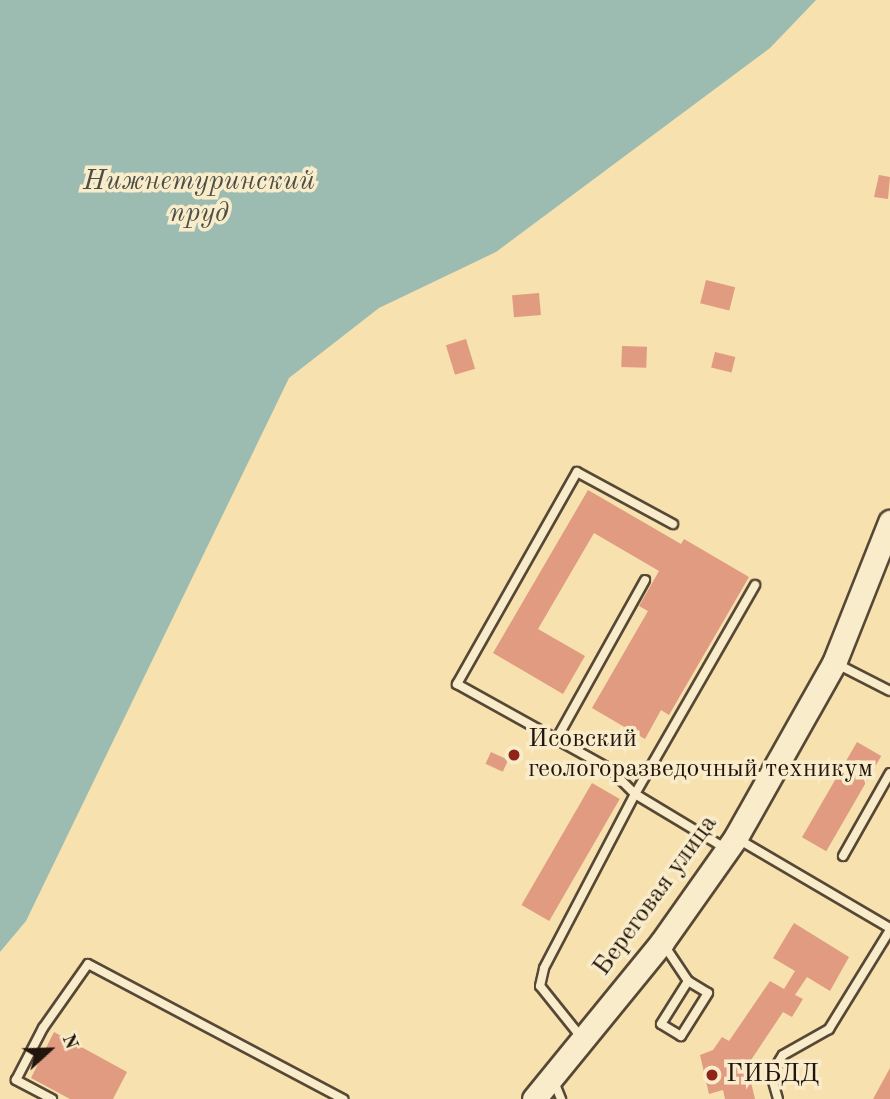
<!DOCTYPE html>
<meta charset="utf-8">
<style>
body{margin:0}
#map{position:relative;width:890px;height:1099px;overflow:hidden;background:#f6e1af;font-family:"Old Standard TT",serif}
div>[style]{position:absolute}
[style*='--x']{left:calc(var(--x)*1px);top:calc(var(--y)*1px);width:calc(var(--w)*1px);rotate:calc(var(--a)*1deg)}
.water>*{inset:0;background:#9dbcb1}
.building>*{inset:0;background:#e09b80;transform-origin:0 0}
.roads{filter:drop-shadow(2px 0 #574836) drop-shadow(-2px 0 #574836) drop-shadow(0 2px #574836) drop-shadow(0 -2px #574836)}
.lane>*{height:8px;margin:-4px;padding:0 4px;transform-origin:4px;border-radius:4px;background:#f9eccb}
.secondary>*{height:23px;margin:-11.5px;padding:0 11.5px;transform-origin:11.5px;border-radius:11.5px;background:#f9eccb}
.dots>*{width:19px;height:19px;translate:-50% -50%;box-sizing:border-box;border:4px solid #f9eccb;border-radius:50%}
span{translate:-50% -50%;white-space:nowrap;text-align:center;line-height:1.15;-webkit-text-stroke:7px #f9eccb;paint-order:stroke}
.poi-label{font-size:26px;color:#22150d}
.left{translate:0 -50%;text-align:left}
.street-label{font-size:26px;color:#22150d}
.water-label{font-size:28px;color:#4d4f46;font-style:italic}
.north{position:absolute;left:14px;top:1015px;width:70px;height:70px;-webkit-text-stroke:5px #f9eccb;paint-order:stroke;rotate:68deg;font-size:19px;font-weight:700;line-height:28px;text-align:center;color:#22150d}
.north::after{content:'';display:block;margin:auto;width:24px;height:32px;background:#22150d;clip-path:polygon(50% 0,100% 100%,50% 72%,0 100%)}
</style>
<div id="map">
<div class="water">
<div style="clip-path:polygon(0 0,816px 0,770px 48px,496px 252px,379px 308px,289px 378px,26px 921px,0 952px)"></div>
</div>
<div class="building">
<div style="clip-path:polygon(879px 175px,890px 177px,888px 199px,874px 197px)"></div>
<div style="left:706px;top:280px;width:30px;height:24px;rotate:14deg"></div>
<div style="left:539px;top:293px;width:22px;height:27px;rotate:85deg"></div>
<div style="left:466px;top:339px;width:31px;height:21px;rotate:73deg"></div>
<div style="left:622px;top:346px;width:25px;height:21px;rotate:2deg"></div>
<div style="left:715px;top:352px;width:21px;height:16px;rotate:14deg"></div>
<div style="clip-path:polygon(588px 490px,681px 544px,684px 539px,749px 577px,669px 715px,661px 710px,645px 739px,592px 708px,648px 611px,639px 606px,659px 571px,594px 533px,538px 629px,585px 656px,563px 694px,493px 653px)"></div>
<div style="left:857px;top:742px;width:28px;height:110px;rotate:30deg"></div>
<div style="left:491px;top:752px;width:19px;height:13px;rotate:25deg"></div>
<div style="left:592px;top:783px;width:32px;height:141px;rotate:30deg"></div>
<div style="clip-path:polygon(794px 923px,849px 957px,830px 991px,807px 977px,795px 995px,803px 999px,792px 1017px,783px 1012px,747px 1066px,755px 1099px,725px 1099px,723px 1090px,709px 1094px,700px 1055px,713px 1050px,722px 1037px,729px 1041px,770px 981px,784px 989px,795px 971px,773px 958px)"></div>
<div style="clip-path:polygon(54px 1032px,127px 1072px,113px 1099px,70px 1099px,31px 1078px)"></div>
<div style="clip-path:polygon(890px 1068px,890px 1099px,873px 1099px)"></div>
</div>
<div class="roads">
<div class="lane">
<div style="--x:673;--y:524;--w:109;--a:-151.6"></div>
<div style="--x:577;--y:472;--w:244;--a:119.5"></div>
<div style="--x:457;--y:684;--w:175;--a:29.1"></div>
<div style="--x:610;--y:769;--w:35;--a:45"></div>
<div style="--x:635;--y:794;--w:105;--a:31"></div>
<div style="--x:837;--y:664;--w:59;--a:27"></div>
<div style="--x:556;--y:740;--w:183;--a:-60.9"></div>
<div style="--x:738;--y:839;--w:176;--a:30.4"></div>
<div style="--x:843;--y:856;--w:95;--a:-60.5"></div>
<div style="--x:664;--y:945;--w:43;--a:56.3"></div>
<div style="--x:688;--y:981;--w:23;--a:31"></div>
<div style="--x:708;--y:993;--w:51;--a:122.1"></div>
<div style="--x:681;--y:1036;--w:23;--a:-149"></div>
<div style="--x:661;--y:1024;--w:51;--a:-57.9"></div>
<div style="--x:581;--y:1037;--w:65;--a:-128.8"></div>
<div style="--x:540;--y:986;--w:18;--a:-77"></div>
<div style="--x:544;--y:968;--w:196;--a:-62.4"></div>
<div style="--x:635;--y:794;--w:241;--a:-60.1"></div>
<div style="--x:553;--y:1079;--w:22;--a:68"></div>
<div style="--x:52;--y:1099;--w:41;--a:-152.2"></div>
<div style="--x:16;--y:1080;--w:59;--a:-62.6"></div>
<div style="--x:43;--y:1028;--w:78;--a:-54.9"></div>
<div style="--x:88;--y:964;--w:289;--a:27.9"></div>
<div style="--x:778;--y:1099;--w:26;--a:-106"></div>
<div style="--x:771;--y:1074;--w:22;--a:-58"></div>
<div style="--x:783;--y:1055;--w:53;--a:-29.5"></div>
<div style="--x:829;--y:1029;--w:116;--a:-58.4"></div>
</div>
<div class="secondary">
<div style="--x:534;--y:1099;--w:203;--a:-50.8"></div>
<div style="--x:662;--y:942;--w:128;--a:-54.8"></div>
<div style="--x:736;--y:837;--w:200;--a:-60.6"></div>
<div style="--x:834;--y:663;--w:152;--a:-68.3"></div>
</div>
</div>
<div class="dots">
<div style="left:514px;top:755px;background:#8f2418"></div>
<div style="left:712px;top:1075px;background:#8f2418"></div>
</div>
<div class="poi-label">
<span class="left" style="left:528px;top:755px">Исовский<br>геологоразведочный техникум</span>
<span class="left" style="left:726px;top:1075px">ГИБДД</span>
</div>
<div class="street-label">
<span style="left:656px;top:896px;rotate:-54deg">Береговая улица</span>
</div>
<div class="water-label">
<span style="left:199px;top:198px">Нижнетуринский<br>пруд</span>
</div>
<div class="north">N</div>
</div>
